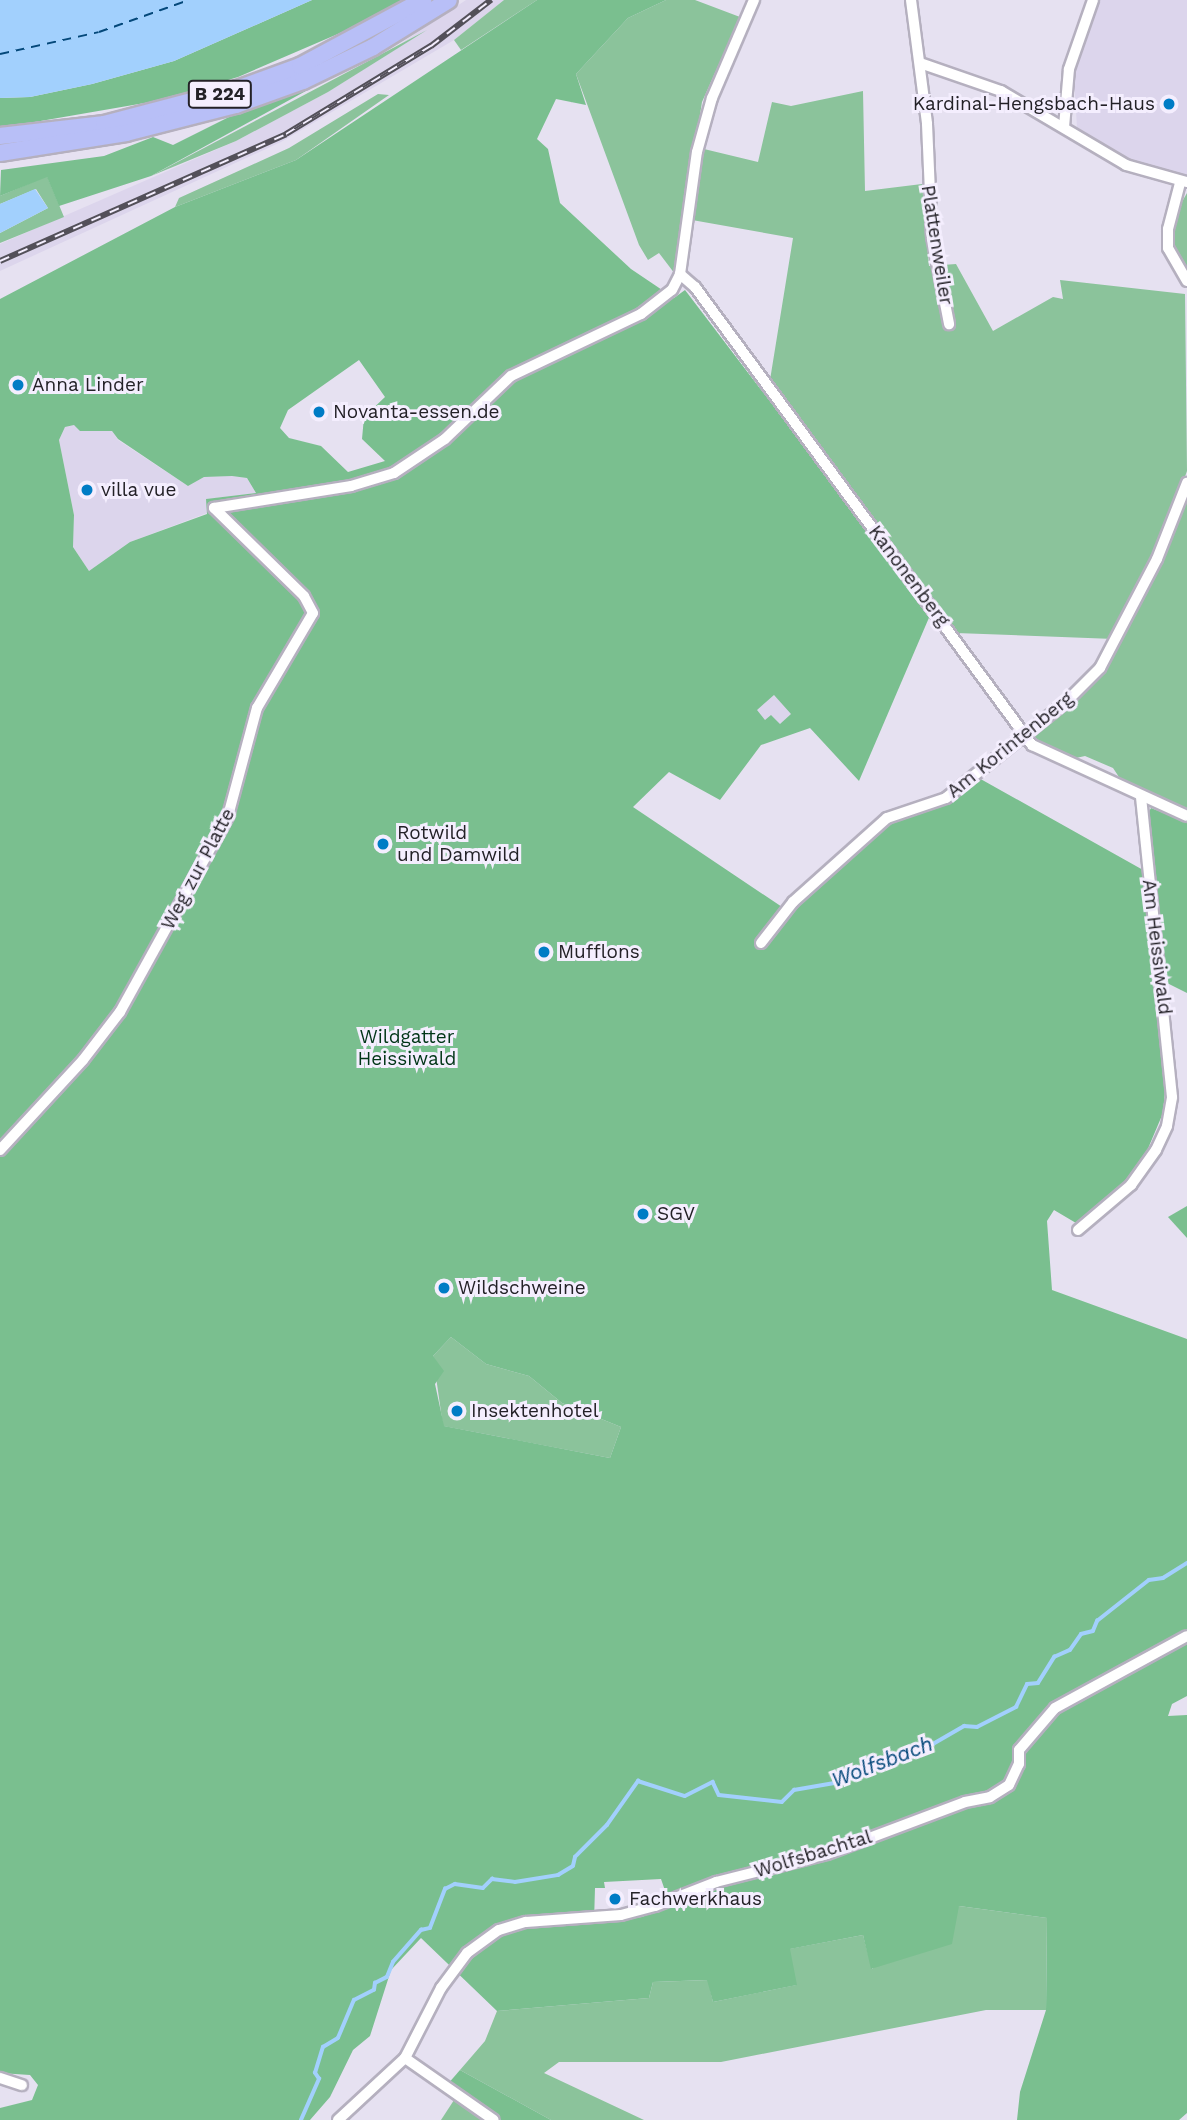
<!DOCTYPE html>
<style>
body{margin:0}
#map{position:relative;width:1187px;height:2120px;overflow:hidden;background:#e6e1f1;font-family:"Work Sans",sans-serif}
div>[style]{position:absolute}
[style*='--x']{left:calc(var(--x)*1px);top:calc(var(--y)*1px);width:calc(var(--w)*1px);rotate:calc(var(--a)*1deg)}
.built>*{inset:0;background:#dcd5ec}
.green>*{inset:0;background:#8bc39b}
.forest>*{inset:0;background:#7abf8f}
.water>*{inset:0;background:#a2d0fd}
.stream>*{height:3.5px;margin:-1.75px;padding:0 1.75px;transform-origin:1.75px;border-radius:1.75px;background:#a2d0fd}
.ferry>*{height:2px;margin-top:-1px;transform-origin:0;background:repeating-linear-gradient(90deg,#04487a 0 9px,transparent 0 16px)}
.roads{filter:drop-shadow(2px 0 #b5b0bf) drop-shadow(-2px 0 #b5b0bf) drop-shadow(0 2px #b5b0bf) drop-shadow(0 -2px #b5b0bf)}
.minor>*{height:10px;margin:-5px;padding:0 5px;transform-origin:5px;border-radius:5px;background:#fff}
.primary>*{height:16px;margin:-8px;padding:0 8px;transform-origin:8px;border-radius:8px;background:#b8bff7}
.rail>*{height:6px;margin-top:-3px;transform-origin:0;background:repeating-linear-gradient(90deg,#f4eefe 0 10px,#535059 0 20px);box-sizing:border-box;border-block:2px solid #535059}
.dots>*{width:19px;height:19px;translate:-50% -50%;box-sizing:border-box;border:4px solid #f4eefe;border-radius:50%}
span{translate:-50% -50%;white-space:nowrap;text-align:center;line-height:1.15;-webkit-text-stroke:6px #f4eefe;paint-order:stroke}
.shield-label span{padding:2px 5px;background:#f4eefe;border:2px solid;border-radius:5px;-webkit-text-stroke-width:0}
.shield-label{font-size:18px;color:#232127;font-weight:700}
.poi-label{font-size:19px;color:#232127}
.right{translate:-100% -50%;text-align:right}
.left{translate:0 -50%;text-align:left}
.street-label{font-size:19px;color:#232127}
.park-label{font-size:19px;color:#003517}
.water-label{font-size:21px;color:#04487a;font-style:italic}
</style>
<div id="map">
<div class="built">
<div style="clip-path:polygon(466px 0,504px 0,454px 40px,281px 142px,0 271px,0 244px,236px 141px,328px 92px)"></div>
<div style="clip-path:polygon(1099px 0,1187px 0,1187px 177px,1135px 165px,1077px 127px,1074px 79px,1081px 42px)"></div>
<div style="clip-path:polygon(74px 425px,112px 431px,118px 440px,188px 486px,204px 477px,232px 476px,247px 478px,256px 493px,207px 499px,207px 513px,130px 542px,89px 571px,73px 547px,74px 515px,59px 440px,65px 427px)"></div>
<div style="clip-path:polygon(774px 695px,792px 714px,780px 725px,765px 720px,756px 710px)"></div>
</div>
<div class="green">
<div style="clip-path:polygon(504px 0,537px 0,461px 50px,454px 40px)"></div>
<div style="clip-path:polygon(666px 0,695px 0,740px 17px,702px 102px,675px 274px,659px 253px,648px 260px,639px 245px,576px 74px,628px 18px)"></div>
<div style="clip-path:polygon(427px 30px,328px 92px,236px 141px,151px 176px)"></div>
<div style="clip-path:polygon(863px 91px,865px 191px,922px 184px,929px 266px,956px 264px,993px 331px,1053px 297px,1063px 299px,1060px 280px,1185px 294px,1187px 471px,1162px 541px,1114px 639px,956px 633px,770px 380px,793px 238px,692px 220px,704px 149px,758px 162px,772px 102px,791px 106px)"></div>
<div style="clip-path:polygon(378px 94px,389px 95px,296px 160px,175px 207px,179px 198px,289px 148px)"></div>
<div style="clip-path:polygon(47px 176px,64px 217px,0 243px,0 233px,48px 208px,36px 189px,0 204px,0 196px)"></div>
<div style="clip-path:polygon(1187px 193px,1187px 275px,1175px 258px,1172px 235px,1175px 214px)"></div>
<div style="clip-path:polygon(1187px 492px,1187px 812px,1123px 783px,1113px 768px,1085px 756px,1067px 760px,1045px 750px,1034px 737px,1113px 658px)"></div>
<div style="clip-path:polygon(451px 1337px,486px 1364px,529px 1376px,562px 1403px,621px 1427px,610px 1458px,443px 1426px,433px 1356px)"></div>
<div style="clip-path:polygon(959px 1906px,1047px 1918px,1046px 2010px,986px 2010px,721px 2062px,559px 2062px,544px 2073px,644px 2120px,551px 2120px,460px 2070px,485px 2041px,497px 2011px,649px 1998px,653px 1982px,708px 1980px,713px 2002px,796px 1985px,789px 1949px,863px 1935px,872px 1969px)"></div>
<div style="clip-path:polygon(456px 2097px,491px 2120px,441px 2120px)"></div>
</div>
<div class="forest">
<div style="clip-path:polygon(312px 0,405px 0,382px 15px,238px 77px,162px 100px,0 128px,0 98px,30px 97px,92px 84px,174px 61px)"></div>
<div style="clip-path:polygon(evenodd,537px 0,666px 0,628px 18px,576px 74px,586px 105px,556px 99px,537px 139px,548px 149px,560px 203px,631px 269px,674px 298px,685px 290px,931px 613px,859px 781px,810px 728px,761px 745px,720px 800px,669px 772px,633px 807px,791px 913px,892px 819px,934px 809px,977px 777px,1152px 875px,1146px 817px,1151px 808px,1187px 822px,1187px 993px,1163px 981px,1167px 1069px,1163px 1113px,1144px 1158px,1123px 1184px,1076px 1223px,1054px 1210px,1047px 1221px,1052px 1290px,1187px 1339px,1187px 1696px,1172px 1704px,1168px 1716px,1187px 1715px,1187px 2113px,1179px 2120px,1017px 2120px,1020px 2092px,1046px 2010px,1047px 1918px,959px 1906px,952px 1944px,871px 1969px,863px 1935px,790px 1949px,797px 1985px,713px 2002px,707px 1980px,653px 1982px,649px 1998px,497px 2011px,421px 1938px,391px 1970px,370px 2036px,353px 2050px,330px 2097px,310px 2120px,0 2120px,0 2108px,32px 2100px,38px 2085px,30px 2075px,0 2073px,0 299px,175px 207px,296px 160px,537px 0,359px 360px,385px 397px,364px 417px,362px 439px,385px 461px,348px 472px,321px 446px,289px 438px,280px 428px,288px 410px,359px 360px,537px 0,74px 425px,80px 431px,112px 431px,118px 439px,188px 486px,204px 477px,232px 476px,247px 478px,256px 493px,206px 499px,207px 514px,130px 542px,89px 571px,73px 547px,74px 515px,59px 440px,65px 427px,74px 425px,537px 0,774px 695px,791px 714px,780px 724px,771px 715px,765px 720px,757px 710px,774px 695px,537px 0,451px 1337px,486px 1364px,529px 1376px,562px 1403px,621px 1427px,610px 1458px,444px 1426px,435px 1384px,444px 1371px,433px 1356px,451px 1337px,537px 0,661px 1879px,670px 1905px,642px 1917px,594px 1922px,595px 1888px,605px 1888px,604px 1882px,661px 1879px)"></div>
<div style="clip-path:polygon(324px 81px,151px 176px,59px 206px,47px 177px,0 196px,1px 170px,104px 156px,153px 137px,173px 145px,229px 117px)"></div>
<div style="clip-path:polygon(1187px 1206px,1187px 1238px,1168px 1217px)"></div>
<div style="clip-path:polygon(460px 2070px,551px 2120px,501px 2120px,447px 2085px)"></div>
</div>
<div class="water">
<div style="clip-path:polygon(0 0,312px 0,174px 61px,92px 84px,30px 97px,0 98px)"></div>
<div style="clip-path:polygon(35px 189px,48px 208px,0 233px,0 204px)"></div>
</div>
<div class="stream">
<div style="--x:301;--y:2120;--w:45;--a:-66.3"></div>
<div style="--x:319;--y:2079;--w:7;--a:-124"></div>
<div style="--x:315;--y:2073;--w:27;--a:-73"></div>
<div style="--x:323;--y:2047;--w:17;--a:-31"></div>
<div style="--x:338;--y:2038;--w:41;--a:-67.2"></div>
<div style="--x:354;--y:2000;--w:22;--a:-27"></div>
<div style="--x:374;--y:1990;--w:7;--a:-82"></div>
<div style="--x:375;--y:1983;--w:13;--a:-27"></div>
<div style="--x:387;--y:1977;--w:16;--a:-68"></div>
<div style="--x:393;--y:1962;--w:43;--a:-48.8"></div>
<div style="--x:421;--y:1930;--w:9;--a:-13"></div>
<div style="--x:430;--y:1928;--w:42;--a:-69"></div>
<div style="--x:445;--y:1889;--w:11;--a:-27"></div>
<div style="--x:455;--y:1884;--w:28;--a:8"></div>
<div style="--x:483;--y:1888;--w:13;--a:-45"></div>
<div style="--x:492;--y:1879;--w:23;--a:7"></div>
<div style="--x:515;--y:1882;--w:44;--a:-9.2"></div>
<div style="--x:558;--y:1875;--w:17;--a:-31"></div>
<div style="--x:573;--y:1866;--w:9;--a:-77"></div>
<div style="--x:575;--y:1857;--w:45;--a:-45"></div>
<div style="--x:607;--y:1825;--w:54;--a:-54.8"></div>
<div style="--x:638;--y:1781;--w:49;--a:17.7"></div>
<div style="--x:685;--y:1796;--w:31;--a:-27"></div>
<div style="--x:713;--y:1782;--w:14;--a:65"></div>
<div style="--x:719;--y:1795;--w:63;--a:6.3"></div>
<div style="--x:782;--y:1802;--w:17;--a:-45"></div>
<div style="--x:794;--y:1790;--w:48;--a:-9.7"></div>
<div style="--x:841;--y:1782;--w:52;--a:-28.5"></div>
<div style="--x:887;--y:1757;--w:27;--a:-13"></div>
<div style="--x:913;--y:1751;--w:7;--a:-63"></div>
<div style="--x:916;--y:1745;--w:17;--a:-3"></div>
<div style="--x:933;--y:1744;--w:36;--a:-30"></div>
<div style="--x:964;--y:1726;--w:13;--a:4"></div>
<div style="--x:977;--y:1727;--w:44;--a:-27.1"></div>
<div style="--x:1016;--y:1707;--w:25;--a:-64"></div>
<div style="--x:1027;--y:1684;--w:11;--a:-5"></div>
<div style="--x:1038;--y:1683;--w:31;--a:-58"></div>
<div style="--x:1054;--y:1657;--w:17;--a:-24"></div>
<div style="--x:1070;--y:1650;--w:19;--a:-55"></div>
<div style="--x:1081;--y:1634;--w:12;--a:-14"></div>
<div style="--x:1093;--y:1631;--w:11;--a:-68"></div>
<div style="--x:1097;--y:1621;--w:66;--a:-38.3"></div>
<div style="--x:1149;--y:1580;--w:14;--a:-8"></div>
<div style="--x:1163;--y:1578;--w:28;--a:-32"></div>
</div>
<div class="ferry">
<div style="--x:0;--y:54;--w:101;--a:-12.5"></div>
<div style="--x:99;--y:32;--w:96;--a:-19.6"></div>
</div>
<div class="roads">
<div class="minor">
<div style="--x:911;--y:0;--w:125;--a:82.6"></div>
<div style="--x:927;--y:124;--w:113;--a:87.5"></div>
<div style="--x:932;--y:237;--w:89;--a:78.9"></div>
<div style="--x:920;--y:63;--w:86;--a:19.1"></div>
<div style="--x:1001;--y:91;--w:145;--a:30.6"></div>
<div style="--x:1126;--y:165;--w:63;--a:15.6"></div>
<div style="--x:1064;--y:127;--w:58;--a:-85.1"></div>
<div style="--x:1069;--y:69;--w:73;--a:-70.8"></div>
<div style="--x:1180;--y:183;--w:48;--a:104.6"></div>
<div style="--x:1168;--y:229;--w:19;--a:90"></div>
<div style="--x:1168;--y:248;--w:38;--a:60"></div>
<div style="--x:680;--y:274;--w:20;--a:41"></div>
<div style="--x:695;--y:287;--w:569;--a:53.65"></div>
<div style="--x:1032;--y:745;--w:170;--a:24.6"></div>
<div style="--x:761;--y:943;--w:52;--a:-52"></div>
<div style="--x:793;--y:902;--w:126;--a:-41.8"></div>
<div style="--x:887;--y:818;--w:62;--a:-18.7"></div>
<div style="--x:946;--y:798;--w:155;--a:-38.7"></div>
<div style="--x:1067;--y:701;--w:47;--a:-45"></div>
<div style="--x:1100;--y:668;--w:123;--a:-62.4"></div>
<div style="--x:1157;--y:559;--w:82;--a:-68.5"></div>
<div style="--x:0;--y:1150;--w:122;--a:-47.3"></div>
<div style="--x:83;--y:1060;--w:61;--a:-52.4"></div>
<div style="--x:120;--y:1012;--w:224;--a:-61.1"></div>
<div style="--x:228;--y:816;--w:112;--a:-75"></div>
<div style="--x:257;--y:708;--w:110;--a:-59.5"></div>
<div style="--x:313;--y:613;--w:19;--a:-118"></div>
<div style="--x:304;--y:596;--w:126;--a:-135.6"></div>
<div style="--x:214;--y:508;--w:139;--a:-9.1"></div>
<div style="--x:351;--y:486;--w:45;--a:-16.8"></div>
<div style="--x:394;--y:473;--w:61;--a:-33.7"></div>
<div style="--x:445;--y:439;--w:91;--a:-43.7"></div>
<div style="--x:511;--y:376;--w:144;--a:-25.5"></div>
<div style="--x:641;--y:314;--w:39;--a:-38"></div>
<div style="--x:672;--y:290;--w:18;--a:-63"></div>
<div style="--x:680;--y:274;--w:123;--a:-82.1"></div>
<div style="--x:697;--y:152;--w:56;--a:-74.5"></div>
<div style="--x:712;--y:98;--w:107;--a:-66.8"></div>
<div style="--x:1078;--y:1230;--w:70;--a:-40.3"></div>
<div style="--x:1131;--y:1185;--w:43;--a:-54.5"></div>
<div style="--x:1156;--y:1150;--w:26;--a:-65"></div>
<div style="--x:1167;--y:1126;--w:29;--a:-80"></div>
<div style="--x:1172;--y:1097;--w:302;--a:-95.9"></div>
<div style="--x:405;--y:2058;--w:108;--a:34.9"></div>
<div style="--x:0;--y:2078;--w:23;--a:18"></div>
<div style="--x:338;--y:2120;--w:91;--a:-42.8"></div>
<div style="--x:405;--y:2058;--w:79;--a:-62.8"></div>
<div style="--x:441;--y:1988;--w:44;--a:-53.4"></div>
<div style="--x:467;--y:1953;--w:39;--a:-36"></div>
<div style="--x:499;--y:1930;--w:28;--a:-17"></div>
<div style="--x:526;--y:1922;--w:95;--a:-4.2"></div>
<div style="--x:621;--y:1915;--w:35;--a:-15"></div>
<div style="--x:655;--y:1906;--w:66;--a:-21.5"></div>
<div style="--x:716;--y:1882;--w:114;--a:-14.2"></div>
<div style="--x:827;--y:1854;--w:147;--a:-20.6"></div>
<div style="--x:965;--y:1802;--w:25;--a:-11"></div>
<div style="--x:990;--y:1797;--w:22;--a:-32"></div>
<div style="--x:1009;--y:1785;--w:23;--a:-65"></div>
<div style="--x:1019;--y:1764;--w:14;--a:-90"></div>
<div style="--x:1019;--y:1750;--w:55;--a:-49.4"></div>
<div style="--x:1055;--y:1708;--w:150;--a:-28.6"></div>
</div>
<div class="primary">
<div style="--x:0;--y:136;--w:105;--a:-6.6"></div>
<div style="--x:104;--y:124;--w:138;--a:-14.7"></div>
<div style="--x:237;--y:89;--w:67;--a:-20.1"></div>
<div style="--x:300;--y:66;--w:140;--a:-28.2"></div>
<div style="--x:0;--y:153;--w:128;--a:-9"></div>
<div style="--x:126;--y:133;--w:114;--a:-14.3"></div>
<div style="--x:236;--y:105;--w:71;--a:-19.7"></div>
<div style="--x:303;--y:81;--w:78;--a:-25.9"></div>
<div style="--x:373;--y:47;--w:89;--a:-31.7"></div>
</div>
</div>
<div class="rail">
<div style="--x:0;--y:261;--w:313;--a:-23.9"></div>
<div style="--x:286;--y:134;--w:170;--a:-31.3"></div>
<div style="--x:431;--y:46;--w:76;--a:-37.5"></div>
</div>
<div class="dots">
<div style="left:1169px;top:104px;background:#007cc5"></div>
<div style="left:18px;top:385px;background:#007cc5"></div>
<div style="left:319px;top:412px;background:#007cc5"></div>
<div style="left:87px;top:490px;background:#007cc5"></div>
<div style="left:383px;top:844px;background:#007cc5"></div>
<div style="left:544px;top:952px;background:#007cc5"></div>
<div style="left:643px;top:1214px;background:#007cc5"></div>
<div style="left:444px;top:1288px;background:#007cc5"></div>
<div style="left:457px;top:1411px;background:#007cc5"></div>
<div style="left:615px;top:1899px;background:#007cc5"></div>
</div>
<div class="shield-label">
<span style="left:220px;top:94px">B 224</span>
</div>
<div class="poi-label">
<span class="right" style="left:1155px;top:104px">Kardinal-Hengsbach-Haus</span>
<span class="left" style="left:32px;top:385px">Anna Linder</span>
<span class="left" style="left:333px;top:412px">Novanta-essen.de</span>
<span class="left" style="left:101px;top:490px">villa vue</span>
<span class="left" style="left:397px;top:844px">Rotwild<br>und Damwild</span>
<span class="left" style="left:558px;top:952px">Mufflons</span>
<span class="left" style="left:657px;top:1214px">SGV</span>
<span class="left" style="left:458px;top:1288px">Wildschweine</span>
<span class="left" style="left:471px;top:1411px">Insektenhotel</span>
<span class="left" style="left:629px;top:1899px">Fachwerkhaus</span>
</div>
<div class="street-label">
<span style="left:937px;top:245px;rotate:81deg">Plattenweiler</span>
<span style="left:909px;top:576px;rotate:53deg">Kanonenberg</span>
<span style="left:1010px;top:745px;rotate:-39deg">Am Korintenberg</span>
<span style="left:198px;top:869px;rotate:-62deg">Weg zur Platte</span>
<span style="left:1157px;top:947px;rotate:83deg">Am Heissiwald</span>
<span style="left:813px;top:1854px;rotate:-17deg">Wolfsbachtal</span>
</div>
<div class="park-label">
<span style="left:407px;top:1048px">Wildgatter<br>Heissiwald</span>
</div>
<div class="water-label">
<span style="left:882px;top:1762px;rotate:-21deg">Wolfsbach</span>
</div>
</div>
